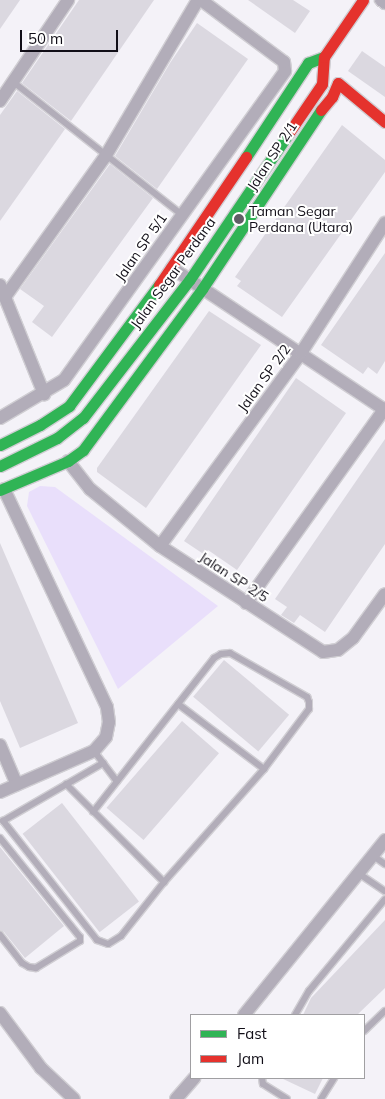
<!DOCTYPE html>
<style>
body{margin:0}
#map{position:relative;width:385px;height:1099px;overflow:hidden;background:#f4f2f8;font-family:Mulish,sans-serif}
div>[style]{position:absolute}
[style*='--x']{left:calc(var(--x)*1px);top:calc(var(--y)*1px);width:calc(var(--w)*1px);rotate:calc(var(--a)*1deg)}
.green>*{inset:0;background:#e9dffb}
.building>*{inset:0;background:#dbd8e0;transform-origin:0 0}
.roads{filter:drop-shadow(1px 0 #d0ced3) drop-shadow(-1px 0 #d0ced3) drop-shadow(0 1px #d0ced3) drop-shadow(0 -1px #d0ced3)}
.lane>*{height:6px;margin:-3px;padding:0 3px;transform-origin:3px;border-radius:3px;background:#b2adb9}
.street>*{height:12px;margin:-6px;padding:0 6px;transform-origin:6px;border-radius:6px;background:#b2adb9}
.fast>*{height:11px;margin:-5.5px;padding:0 5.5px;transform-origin:5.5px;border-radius:5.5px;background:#30b455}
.jam>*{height:11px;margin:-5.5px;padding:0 5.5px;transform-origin:5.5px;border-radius:5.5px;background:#e5322d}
.dots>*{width:14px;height:14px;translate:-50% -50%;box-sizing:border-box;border:2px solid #fff;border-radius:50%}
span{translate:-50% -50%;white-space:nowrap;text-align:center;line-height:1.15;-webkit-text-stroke:4px #fff;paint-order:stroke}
.street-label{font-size:14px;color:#110e17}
.poi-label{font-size:14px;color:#110e17}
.left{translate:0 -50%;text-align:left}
.legend{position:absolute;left:190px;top:1014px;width:175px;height:65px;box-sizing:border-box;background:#fff;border:1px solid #a09fa2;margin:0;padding:6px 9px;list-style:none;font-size:15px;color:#110e17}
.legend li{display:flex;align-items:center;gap:10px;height:25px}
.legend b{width:25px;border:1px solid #a09fa2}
.scale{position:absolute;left:20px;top:30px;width:98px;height:22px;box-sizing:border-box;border:2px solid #110e17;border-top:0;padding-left:6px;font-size:15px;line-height:18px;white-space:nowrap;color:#110e17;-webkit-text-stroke:4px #fff;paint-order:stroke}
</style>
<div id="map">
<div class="green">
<div style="clip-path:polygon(40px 486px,55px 487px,218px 606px,118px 689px,27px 506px,29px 492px)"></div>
</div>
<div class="building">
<div style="clip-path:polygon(0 0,20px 0,0 29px)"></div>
<div style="clip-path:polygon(79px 0,154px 0,71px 121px,22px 83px)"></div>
<div style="clip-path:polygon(248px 0,293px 0,310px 11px,295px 33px)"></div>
<div style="clip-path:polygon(197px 23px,248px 59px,157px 189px,115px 156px,170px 63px)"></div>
<div style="clip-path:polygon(362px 51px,385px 67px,385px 97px,348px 71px)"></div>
<div style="clip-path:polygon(17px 91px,65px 129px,0 221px,0 115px)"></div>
<div style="clip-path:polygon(342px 125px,385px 160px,385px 172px,282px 317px,237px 286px,241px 281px,235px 277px)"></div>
<div style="clip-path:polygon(110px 164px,153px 198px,52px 337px,32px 322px,44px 306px,20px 289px)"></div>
<div style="clip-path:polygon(385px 253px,385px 361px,377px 374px,368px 367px,363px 374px,321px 345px)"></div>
<div style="clip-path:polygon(209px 311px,261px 345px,146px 508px,97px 472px,97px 468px)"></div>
<div style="clip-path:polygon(296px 378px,346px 413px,237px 570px,208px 550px,205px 555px,184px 541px)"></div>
<div style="clip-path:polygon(385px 439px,385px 544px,325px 632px,300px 615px,294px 623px,281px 615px,287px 607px,275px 599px)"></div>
<div style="clip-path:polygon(0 543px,78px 723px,20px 748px,0 701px)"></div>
<div style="left:224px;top:660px;width:85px;height:48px;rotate:40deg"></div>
<div style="left:182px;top:721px;width:49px;height:115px;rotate:41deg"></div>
<div style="left:62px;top:803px;width:125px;height:50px;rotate:52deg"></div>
<div style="clip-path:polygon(0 847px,64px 926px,25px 958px,4px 932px,0 930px)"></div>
<div style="clip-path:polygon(385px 920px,385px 988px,357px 1015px,303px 1015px,311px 998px)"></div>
<div style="clip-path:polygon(281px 1078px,323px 1078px,315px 1094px)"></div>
</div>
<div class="roads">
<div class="lane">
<div style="--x:12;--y:81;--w:216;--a:38.2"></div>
<div style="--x:178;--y:704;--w:108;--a:37.1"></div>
<div style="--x:94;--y:751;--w:38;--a:53"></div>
<div style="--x:66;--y:784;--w:139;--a:45"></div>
<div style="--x:93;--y:812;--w:196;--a:-51.8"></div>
<div style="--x:214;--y:658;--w:8;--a:-30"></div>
<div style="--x:221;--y:654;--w:9;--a:-6"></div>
<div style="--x:230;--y:653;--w:89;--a:29.7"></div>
<div style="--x:307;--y:697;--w:5;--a:68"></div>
<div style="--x:309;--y:702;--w:7;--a:90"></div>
<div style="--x:309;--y:709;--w:75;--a:126.9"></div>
<div style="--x:264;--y:769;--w:151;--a:131.5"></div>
<div style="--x:164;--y:882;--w:69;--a:128.5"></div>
<div style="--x:121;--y:936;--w:15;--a:148"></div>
<div style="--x:108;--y:944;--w:12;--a:-160"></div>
<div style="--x:97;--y:940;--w:152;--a:-128.3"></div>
<div style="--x:3;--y:821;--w:116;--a:-30.1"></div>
<div style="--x:0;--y:838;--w:127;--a:51.1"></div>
<div style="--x:80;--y:937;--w:4;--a:90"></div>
<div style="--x:80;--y:941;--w:52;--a:148.5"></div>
<div style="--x:36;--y:968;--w:7;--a:-172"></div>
<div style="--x:29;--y:967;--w:8;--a:-150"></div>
<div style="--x:22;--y:963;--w:36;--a:-128"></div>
<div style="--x:372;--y:855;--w:16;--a:35"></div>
<div style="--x:358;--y:873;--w:32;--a:34"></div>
<div style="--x:295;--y:1015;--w:28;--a:-60"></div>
<div style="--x:309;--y:991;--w:119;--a:-50.4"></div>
<div style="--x:364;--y:1031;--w:29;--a:-44"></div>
<div style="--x:262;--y:1078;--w:6;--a:81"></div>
<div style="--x:263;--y:1084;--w:28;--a:32"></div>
<div style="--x:321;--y:1099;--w:25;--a:-58"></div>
</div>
<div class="street">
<div style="--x:381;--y:0;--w:5;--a:37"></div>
<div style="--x:0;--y:101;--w:122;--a:-56"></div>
<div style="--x:172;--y:268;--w:256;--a:33.7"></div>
<div style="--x:0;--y:285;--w:118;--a:68"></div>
<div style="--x:5;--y:297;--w:172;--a:-54.5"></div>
<div style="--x:105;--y:157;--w:182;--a:-59.4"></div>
<div style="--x:0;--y:418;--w:74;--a:-30.7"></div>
<div style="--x:64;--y:380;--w:380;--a:-54.4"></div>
<div style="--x:285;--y:71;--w:9;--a:-96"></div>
<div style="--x:284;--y:62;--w:104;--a:-143.2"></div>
<div style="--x:68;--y:461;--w:36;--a:52"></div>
<div style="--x:90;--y:489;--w:90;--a:39.2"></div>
<div style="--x:160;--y:546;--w:194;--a:33"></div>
<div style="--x:323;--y:652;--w:15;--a:-8"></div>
<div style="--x:338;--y:650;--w:19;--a:-39"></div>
<div style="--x:353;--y:638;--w:54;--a:-54"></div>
<div style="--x:160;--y:546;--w:239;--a:-53.8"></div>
<div style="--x:301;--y:353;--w:155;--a:-57.1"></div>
<div style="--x:246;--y:603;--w:239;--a:-54.5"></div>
<div style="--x:0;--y:745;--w:43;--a:67"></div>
<div style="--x:0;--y:792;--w:103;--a:-23.6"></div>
<div style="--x:94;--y:751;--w:18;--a:-49"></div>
<div style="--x:106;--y:737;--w:15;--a:-79"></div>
<div style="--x:109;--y:722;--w:15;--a:-98"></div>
<div style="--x:107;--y:707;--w:241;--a:-115.3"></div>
<div style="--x:0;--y:1013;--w:69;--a:53.3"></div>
<div style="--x:41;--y:1068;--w:45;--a:43.2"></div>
<div style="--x:244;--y:1015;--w:225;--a:-51.1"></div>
<div style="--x:176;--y:1099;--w:28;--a:-49"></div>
</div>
<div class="fast">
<div style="--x:246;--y:157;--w:113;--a:-56.6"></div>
<div style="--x:308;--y:63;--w:17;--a:-21"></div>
<div style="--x:0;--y:445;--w:45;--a:-26.6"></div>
<div style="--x:40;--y:425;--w:35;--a:-33"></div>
<div style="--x:69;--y:406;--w:151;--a:-53.4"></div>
<div style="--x:0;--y:466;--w:64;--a:-26.2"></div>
<div style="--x:57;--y:438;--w:33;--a:-38"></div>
<div style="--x:83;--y:418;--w:175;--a:-52.4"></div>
<div style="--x:190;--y:279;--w:175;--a:-55.9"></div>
<div style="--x:0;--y:490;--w:74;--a:-23.1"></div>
<div style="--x:68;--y:461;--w:19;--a:-36"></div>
<div style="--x:83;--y:450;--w:200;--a:-53.5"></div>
<div style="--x:202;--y:289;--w:215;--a:-56.4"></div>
</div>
<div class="jam">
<div style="--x:321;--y:110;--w:17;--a:-50"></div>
<div style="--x:332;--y:97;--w:15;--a:-67"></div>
<div style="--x:338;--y:83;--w:61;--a:39.7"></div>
<div style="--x:288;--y:134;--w:60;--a:-55.8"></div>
<div style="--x:322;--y:84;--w:27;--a:-86"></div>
<div style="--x:324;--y:57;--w:69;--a:-55.6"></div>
<div style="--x:159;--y:285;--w:155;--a:-55.8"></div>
</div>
</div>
<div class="dots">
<div style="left:239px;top:219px;background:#605e66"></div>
</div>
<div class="street-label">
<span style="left:272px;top:156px;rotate:-57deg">Jalan SP 2/1</span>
<span style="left:141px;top:247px;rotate:-55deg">Jalan SP 5/1</span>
<span style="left:173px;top:273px;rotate:-54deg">Jalan Segar Perdana</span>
<span style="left:264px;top:378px;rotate:-54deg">Jalan SP 2/2</span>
<span style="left:234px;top:577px;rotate:33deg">Jalan SP 2/5</span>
</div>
<div class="poi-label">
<span class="left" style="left:249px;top:219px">Taman Segar<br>Perdana (Utara)</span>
</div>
<ul class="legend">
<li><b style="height:6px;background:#30b455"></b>Fast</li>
<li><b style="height:6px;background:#e5322d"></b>Jam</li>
</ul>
<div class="scale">50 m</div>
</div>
